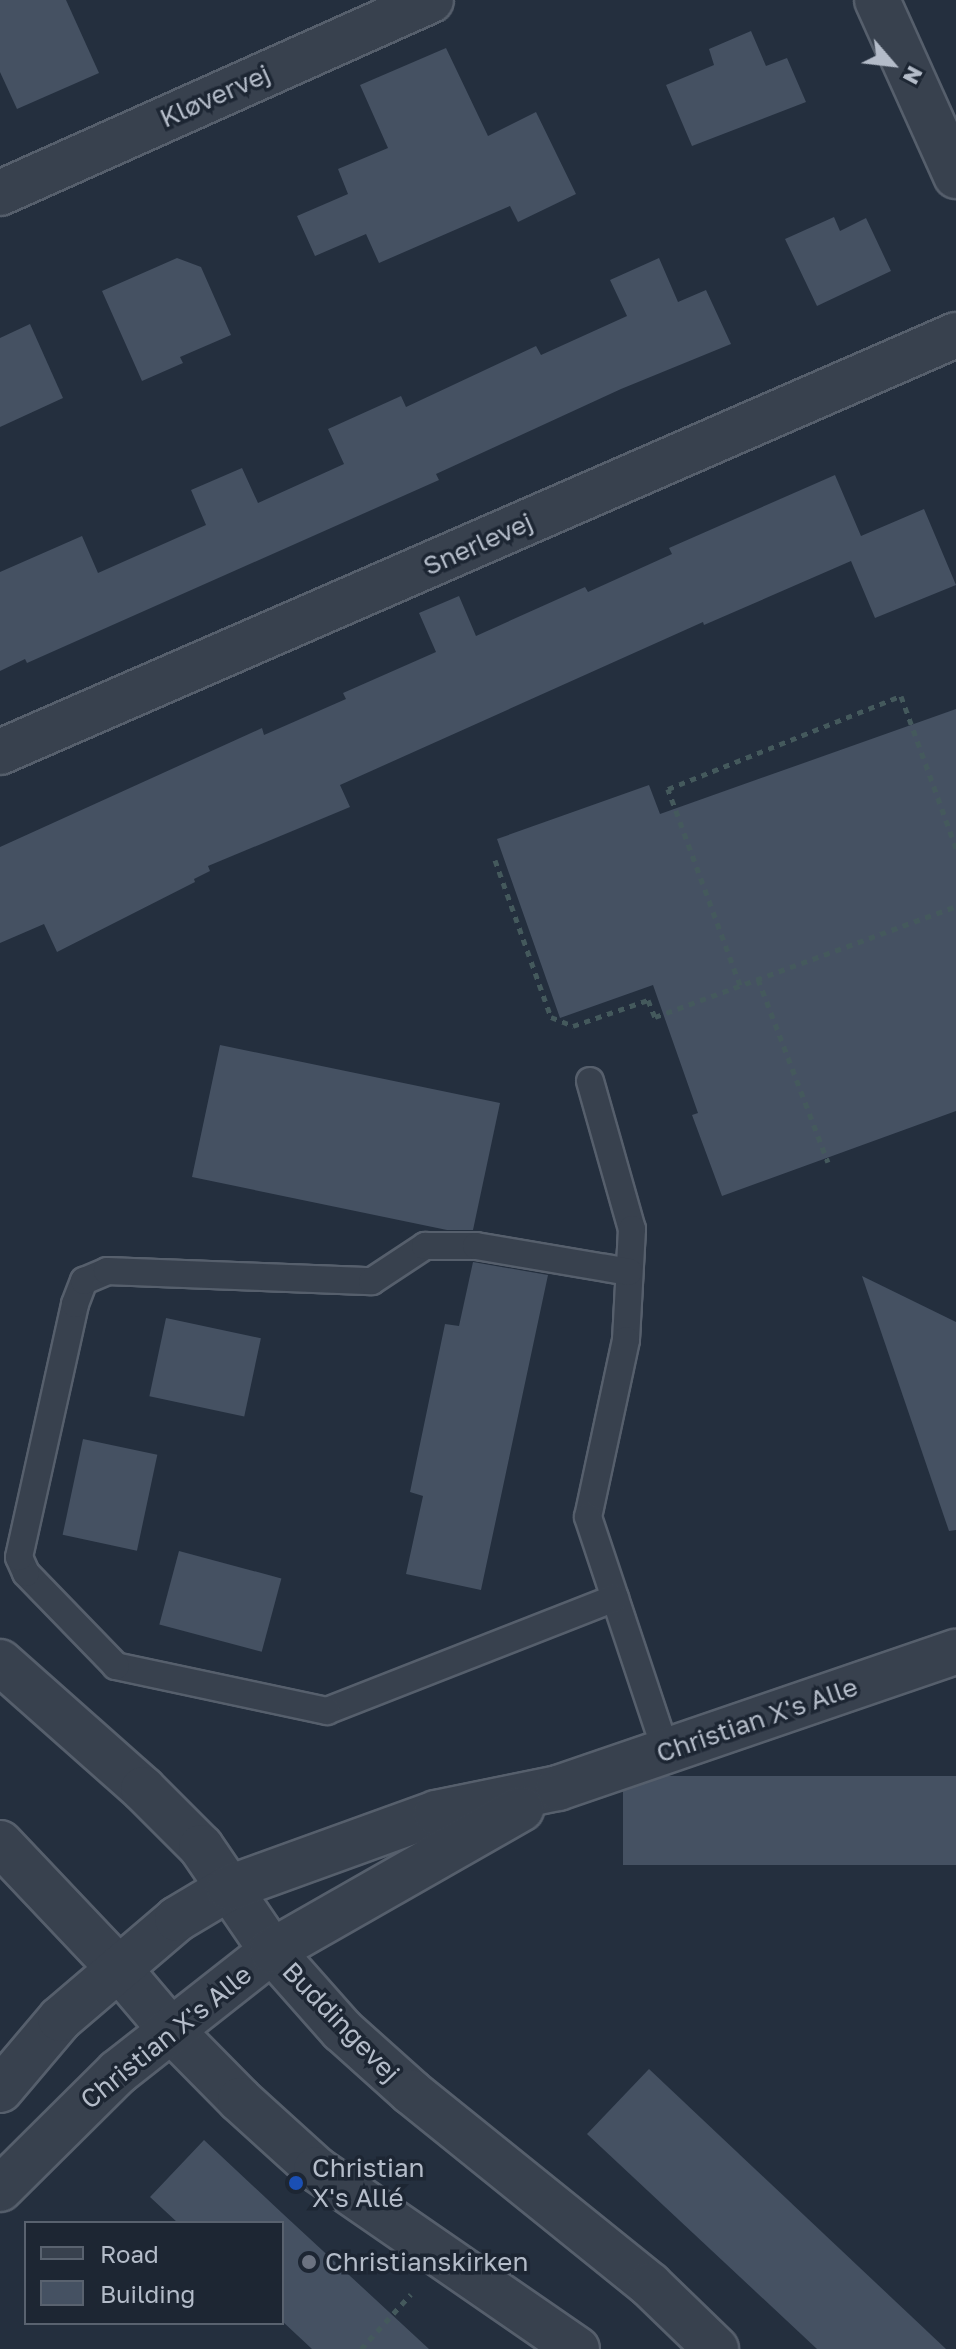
<!DOCTYPE html>
<meta charset="utf-8">
<style>
body{margin:0}
#map{position:relative;width:956px;height:2349px;overflow:hidden;background:#242f3e;font-family:"Golos Text",sans-serif}
div>[style]{position:absolute}
[style*='--x']{left:calc(var(--x)*1px);top:calc(var(--y)*1px);width:calc(var(--w)*1px);rotate:calc(var(--a)*1deg)}
.building>*{inset:0;background:#455162;transform-origin:0 0}
.path>*{height:5px;margin-top:-2.5px;transform-origin:0;background:repeating-linear-gradient(90deg,#44595c 0 6px,transparent 0 12px)}
.roads{filter:drop-shadow(2px 0 #565f6c) drop-shadow(-2px 0 #565f6c) drop-shadow(0 2px #565f6c) drop-shadow(0 -2px #565f6c)}
.service>*{height:26px;margin:-13px;padding:0 13px;transform-origin:13px;border-radius:13px;background:#38414e}
.minor>*{height:44px;margin:-22px;padding:0 22px;transform-origin:22px;border-radius:22px;background:#38414e}
.tertiary>*{height:44px;margin:-22px;padding:0 22px;transform-origin:22px;border-radius:22px;background:#38414e}
.dots>*{width:22px;height:22px;translate:-50% -50%;box-sizing:border-box;border:4px solid #1d2633;border-radius:50%}
span{translate:-50% -50%;white-space:nowrap;text-align:center;line-height:1.15;-webkit-text-stroke:7px #1d2633;paint-order:stroke}
.street-label{font-size:26px;color:#b4bcc9}
.poi-label{font-size:26px;color:#b4bcc9}
.left{translate:0 -50%;text-align:left}
.legend{position:absolute;left:24px;top:2221px;width:260px;height:104px;box-sizing:border-box;background:#1d2633;border:2px solid #59626f;margin:0;padding:10px 14px;list-style:none;font-size:24px;color:#b4bcc9}
.legend li{display:flex;align-items:center;gap:16px;height:40px}
.legend b{width:40px;border:2px solid #59626f}
.north{position:absolute;left:852px;top:24px;width:80px;height:80px;-webkit-text-stroke:6px #1d2633;paint-order:stroke;rotate:118deg;font-size:22px;font-weight:700;line-height:32px;text-align:center;color:#b4bcc9}
.north::after{content:'';display:block;margin:auto;width:28px;height:36px;background:#b4bcc9;clip-path:polygon(50% 0,100% 100%,50% 72%,0 100%)}
</style>
<div id="map">
<div class="building">
<div style="clip-path:polygon(0 0,66px 0,99px 73px,17px 109px,0 72px)"></div>
<div style="clip-path:polygon(751px 31px,766px 66px,787px 58px,806px 102px,692px 146px,666px 85px,714px 65px,709px 49px)"></div>
<div style="clip-path:polygon(446px 48px,488px 136px,536px 112px,576px 194px,518px 222px,510px 206px,379px 263px,366px 234px,315px 256px,297px 216px,348px 194px,338px 169px,388px 148px,360px 85px)"></div>
<div style="clip-path:polygon(834px 217px,840px 231px,866px 218px,891px 271px,817px 306px,785px 239px)"></div>
<div style="clip-path:polygon(177px 258px,201px 267px,231px 335px,180px 357px,183px 363px,142px 381px,102px 291px)"></div>
<div style="clip-path:polygon(659px 258px,678px 302px,706px 290px,731px 344px,621px 389px,436px 474px,439px 480px,27px 663px,25px 659px,0 671px,0 572px,82px 536px,98px 573px,206px 525px,191px 490px,242px 468px,258px 503px,344px 464px,328px 429px,401px 396px,406px 407px,536px 346px,541px 355px,627px 316px,610px 280px)"></div>
<div style="clip-path:polygon(30px 324px,63px 398px,0 427px,0 338px)"></div>
<div style="clip-path:polygon(835px 475px,861px 536px,924px 509px,956px 585px,875px 618px,851px 561px,704px 625px,703px 622px,340px 785px,350px 807px,208px 866px,210px 871px,194px 879px,195px 882px,57px 952px,44px 924px,0 943px,0 847px,262px 728px,264px 735px,346px 699px,343px 693px,436px 652px,419px 613px,459px 596px,476px 636px,585px 587px,588px 592px,672px 554px,669px 548px)"></div>
<div style="clip-path:polygon(956px 709px,956px 1111px,722px 1196px,692px 1115px,698px 1113px,653px 985px,560px 1018px,497px 839px,649px 785px,660px 814px)"></div>
<div style="clip-path:polygon(220px 1045px,500px 1103px,473px 1230px,447px 1230px,192px 1177px)"></div>
<div style="clip-path:polygon(473px 1262px,548px 1275px,481px 1590px,406px 1574px,423px 1496px,410px 1492px,445px 1324px,459px 1326px)"></div>
<div style="clip-path:polygon(862px 1276px,956px 1322px,956px 1530px,949px 1531px)"></div>
<div style="left:166px;top:1318px;width:97px;height:80px;rotate:12deg"></div>
<div style="left:83px;top:1439px;width:76px;height:98px;rotate:12deg"></div>
<div style="left:179px;top:1551px;width:106px;height:76px;rotate:15deg"></div>
<div style="left:956px;top:1776px;width:89px;height:333px;rotate:90deg"></div>
<div style="clip-path:polygon(649px 2069px,946px 2349px,817px 2349px,587px 2134px)"></div>
<div style="clip-path:polygon(204px 2140px,282px 2213px,429px 2349px,312px 2349px,282px 2321px,282px 2223px,178px 2223px,150px 2197px)"></div>
</div>
<div class="path">
<div style="--x:495;--y:860;--w:167;--a:70.4"></div>
<div style="--x:551;--y:1017;--w:24;--a:22"></div>
<div style="--x:573;--y:1026;--w:79;--a:-19.1"></div>
<div style="--x:648;--y:1000;--w:18;--a:68"></div>
<div style="--x:655;--y:1017;--w:321;--a:-20.2"></div>
<div style="--x:758;--y:979;--w:196;--a:69.1"></div>
<div style="--x:740;--y:985;--w:209;--a:-110.2"></div>
<div style="--x:668;--y:789;--w:251;--a:-21.8"></div>
<div style="--x:901;--y:696;--w:162;--a:70.1"></div>
<div style="--x:361;--y:2349;--w:74;--a:-47.7"></div>
</div>
<div class="roads">
<div class="service">
<div style="--x:590;--y:1081;--w:154;--a:74.2"></div>
<div style="--x:632;--y:1229;--w:111;--a:93.1"></div>
<div style="--x:626;--y:1340;--w:181;--a:102.1"></div>
<div style="--x:588;--y:1517;--w:247;--a:71.6"></div>
<div style="--x:615;--y:1598;--w:309;--a:158.6"></div>
<div style="--x:327;--y:1711;--w:216;--a:-168"></div>
<div style="--x:116;--y:1666;--w:129;--a:-134.1"></div>
<div style="--x:26;--y:1573;--w:17;--a:-114"></div>
<div style="--x:19;--y:1557;--w:259;--a:-77.5"></div>
<div style="--x:75;--y:1304;--w:25;--a:-69"></div>
<div style="--x:84;--y:1281;--w:25;--a:-23"></div>
<div style="--x:107;--y:1271;--w:265;--a:2.2"></div>
<div style="--x:372;--y:1281;--w:64;--a:-33.4"></div>
<div style="--x:425;--y:1246;--w:51;--a:0"></div>
<div style="--x:476;--y:1246;--w:155;--a:9.6"></div>
</div>
<div class="minor">
<div style="--x:877;--y:0;--w:193;--a:65.8"></div>
<div style="--x:0;--y:193;--w:472;--a:-24.1"></div>
<div style="--x:0;--y:752;--w:1043;--a:-23.57"></div>
</div>
<div class="tertiary">
<div style="--x:0;--y:1662;--w:191;--a:41.6"></div>
<div style="--x:143;--y:1789;--w:82;--a:45"></div>
<div style="--x:201;--y:1847;--w:126;--a:55.7"></div>
<div style="--x:272;--y:1951;--w:106;--a:48.5"></div>
<div style="--x:342;--y:2030;--w:93;--a:41.9"></div>
<div style="--x:411;--y:2092;--w:307;--a:38.9"></div>
<div style="--x:650;--y:2285;--w:92;--a:44.1"></div>
<div style="--x:0;--y:1843;--w:173;--a:46.6"></div>
<div style="--x:119;--y:1969;--w:80;--a:49.6"></div>
<div style="--x:171;--y:2030;--w:98;--a:45.4"></div>
<div style="--x:240;--y:2100;--w:103;--a:42.2"></div>
<div style="--x:316;--y:2169;--w:317;--a:34.6"></div>
<div style="--x:0;--y:2090;--w:93;--a:-49.8"></div>
<div style="--x:60;--y:2019;--w:154;--a:-40.5"></div>
<div style="--x:177;--y:1919;--w:61;--a:-30.8"></div>
<div style="--x:229;--y:1888;--w:220;--a:-19.9"></div>
<div style="--x:436;--y:1813;--w:125;--a:-11.6"></div>
<div style="--x:558;--y:1788;--w:421;--a:-18.9"></div>
<div style="--x:0;--y:2189;--w:166;--a:-44.8"></div>
<div style="--x:118;--y:2072;--w:196;--a:-38.2"></div>
<div style="--x:272;--y:1951;--w:287;--a:-29.7"></div>
</div>
</div>
<div class="dots">
<div style="left:296px;top:2183px;background:#1a4fb4"></div>
<div style="left:309px;top:2262px;background:#6b7280"></div>
</div>
<div class="street-label">
<span style="left:215px;top:96px;rotate:-24deg">Kløvervej</span>
<span style="left:478px;top:544px;rotate:-24deg">Snerlevej</span>
<span style="left:757px;top:1720px;rotate:-19deg">Christian X's Alle</span>
<span style="left:341px;top:2022px;rotate:46deg">Buddingevej</span>
<span style="left:166px;top:2037px;rotate:-39deg">Christian X's Alle</span>
</div>
<div class="poi-label">
<span class="left" style="left:312px;top:2183px">Christian<br>X's Allé</span>
<span class="left" style="left:325px;top:2262px">Christianskirken</span>
</div>
<ul class="legend">
<li><b style="height:10px;background:#38414e"></b>Road</li>
<li><b style="height:22px;background:#455162"></b>Building</li>
</ul>
<div class="north">N</div>
</div>
